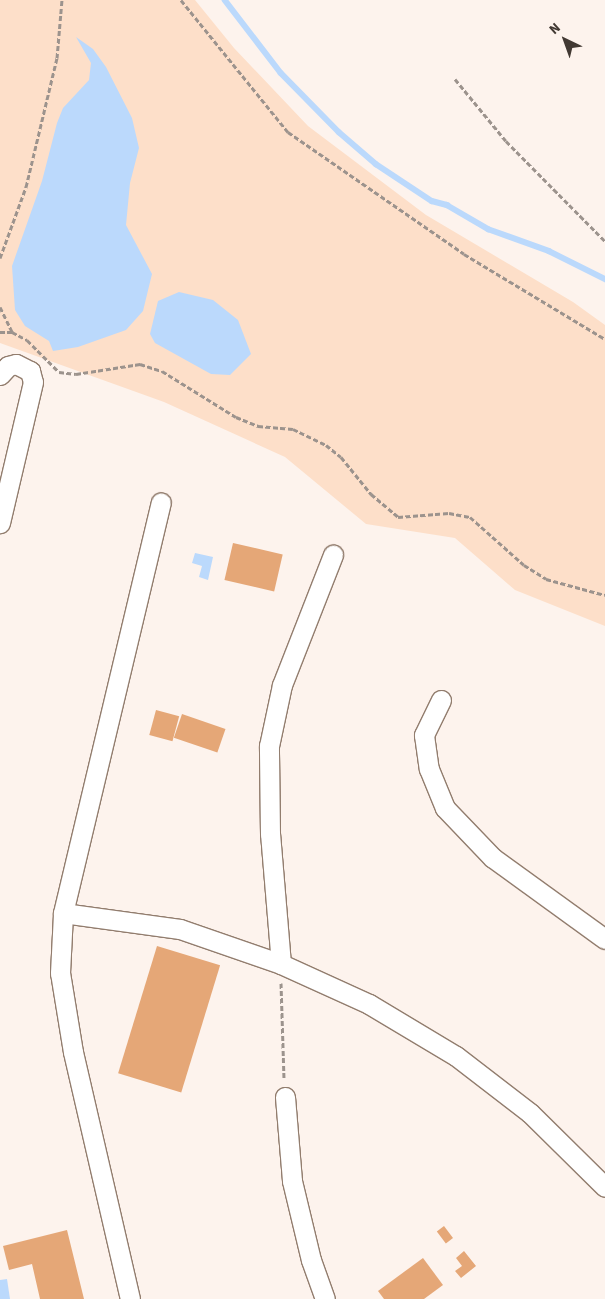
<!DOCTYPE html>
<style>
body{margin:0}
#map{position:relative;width:605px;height:1299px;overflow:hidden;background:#fdf3ed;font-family:"Source Sans 3",sans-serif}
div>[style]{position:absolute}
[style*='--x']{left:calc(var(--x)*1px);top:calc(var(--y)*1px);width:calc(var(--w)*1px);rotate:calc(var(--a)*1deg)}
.green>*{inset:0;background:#fddfc9}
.water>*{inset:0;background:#bbd9fc}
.stream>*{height:5.5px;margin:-2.75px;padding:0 2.75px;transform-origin:2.75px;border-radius:2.75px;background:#bbd9fc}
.building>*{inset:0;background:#e5a777;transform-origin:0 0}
.path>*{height:3px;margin-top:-1.5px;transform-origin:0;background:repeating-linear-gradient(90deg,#9c938d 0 5px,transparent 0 7.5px)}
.roads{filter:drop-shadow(1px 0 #927d6e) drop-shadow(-1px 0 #927d6e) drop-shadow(0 1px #927d6e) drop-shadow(0 -1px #927d6e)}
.street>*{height:19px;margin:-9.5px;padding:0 9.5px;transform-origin:9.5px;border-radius:9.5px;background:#fff}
span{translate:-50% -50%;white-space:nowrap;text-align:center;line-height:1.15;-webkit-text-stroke:4.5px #fdf3ed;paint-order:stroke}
.north{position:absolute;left:540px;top:15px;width:50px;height:50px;-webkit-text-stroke:4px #fdf3ed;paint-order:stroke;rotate:318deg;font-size:14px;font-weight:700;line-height:20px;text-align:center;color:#423933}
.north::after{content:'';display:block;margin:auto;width:18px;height:22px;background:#423933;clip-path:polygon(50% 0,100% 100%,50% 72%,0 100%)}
</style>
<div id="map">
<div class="green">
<div style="clip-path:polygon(0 0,195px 0,234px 48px,308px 126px,426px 215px,573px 302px,605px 325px,605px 626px,515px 590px,455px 538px,366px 524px,285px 457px,164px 402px,0 343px)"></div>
</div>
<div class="water">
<div style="clip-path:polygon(76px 37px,93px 49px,106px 67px,132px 118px,139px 148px,130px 183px,126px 225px,152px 274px,143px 311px,126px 330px,78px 347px,53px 351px,49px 341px,25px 326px,15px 310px,12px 266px,42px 181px,57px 123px,63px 108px,89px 80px,91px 63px)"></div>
<div style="clip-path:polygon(179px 292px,213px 300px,238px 320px,251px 354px,230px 375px,211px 374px,155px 343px,150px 334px,158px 301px)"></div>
<div style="clip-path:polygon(195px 553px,213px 557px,208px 580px,199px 577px,202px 566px,192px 563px)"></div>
<div style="clip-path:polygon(7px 1279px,10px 1299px,0 1299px,0 1280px)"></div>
</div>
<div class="stream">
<div style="--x:225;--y:0;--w:92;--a:52.5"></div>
<div style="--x:281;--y:73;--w:83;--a:45.5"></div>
<div style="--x:339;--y:132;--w:49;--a:40.9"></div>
<div style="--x:376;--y:164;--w:67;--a:33.5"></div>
<div style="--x:432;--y:201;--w:16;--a:15"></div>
<div style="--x:447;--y:205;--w:48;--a:30.3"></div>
<div style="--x:488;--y:229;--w:65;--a:19.8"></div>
<div style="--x:549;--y:251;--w:63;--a:26.6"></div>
</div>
<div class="building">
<div style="left:233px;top:543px;width:51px;height:38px;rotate:13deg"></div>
<div style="left:156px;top:710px;width:24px;height:26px;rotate:15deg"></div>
<div style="left:182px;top:714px;width:46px;height:25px;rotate:19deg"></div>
<div style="left:157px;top:946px;width:66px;height:133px;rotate:17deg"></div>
<div style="left:444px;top:1226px;width:15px;height:9px;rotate:53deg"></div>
<div style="clip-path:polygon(67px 1230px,84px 1299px,40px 1299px,32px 1264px,9px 1270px,3px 1246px)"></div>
<div style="clip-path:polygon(464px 1251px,476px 1266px,461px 1278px,455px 1271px,462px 1266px,456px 1258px)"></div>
<div style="clip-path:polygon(423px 1258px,443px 1285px,424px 1299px,384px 1299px,378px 1291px)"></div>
</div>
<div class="path">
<div style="--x:181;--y:0;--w:170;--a:51"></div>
<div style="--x:288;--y:132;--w:214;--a:34.7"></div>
<div style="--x:464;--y:254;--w:165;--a:31.1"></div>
<div style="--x:455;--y:79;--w:80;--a:50.6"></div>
<div style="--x:506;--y:141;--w:141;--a:45.3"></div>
<div style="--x:0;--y:258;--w:76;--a:-69.9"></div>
<div style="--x:26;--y:187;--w:133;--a:-76.5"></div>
<div style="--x:57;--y:58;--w:58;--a:-85.1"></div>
<div style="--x:0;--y:307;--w:28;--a:64"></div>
<div style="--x:12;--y:332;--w:17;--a:28"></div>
<div style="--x:27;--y:340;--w:45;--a:45"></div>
<div style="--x:59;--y:372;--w:17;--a:7"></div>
<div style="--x:76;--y:374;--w:65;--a:-8.9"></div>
<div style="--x:140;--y:364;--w:23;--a:18"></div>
<div style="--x:162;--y:371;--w:87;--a:31.9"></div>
<div style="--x:236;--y:417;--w:24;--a:22"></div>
<div style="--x:258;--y:426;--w:35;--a:5"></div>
<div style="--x:293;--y:429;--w:37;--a:26"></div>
<div style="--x:326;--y:445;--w:19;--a:39"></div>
<div style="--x:341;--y:457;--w:48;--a:51"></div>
<div style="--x:371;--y:494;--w:35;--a:40"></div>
<div style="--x:398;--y:517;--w:51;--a:-4.5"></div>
<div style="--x:449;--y:513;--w:21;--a:11"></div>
<div style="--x:470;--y:517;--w:72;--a:41.6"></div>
<div style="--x:524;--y:565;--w:26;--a:32"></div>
<div style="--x:546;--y:579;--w:61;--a:15.2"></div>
<div style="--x:0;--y:332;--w:12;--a:0"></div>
<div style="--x:281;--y:983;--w:96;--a:88.2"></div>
</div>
<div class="roads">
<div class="street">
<div style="--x:0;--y:375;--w:12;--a:-48"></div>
<div style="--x:8;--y:366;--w:8;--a:-14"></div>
<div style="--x:16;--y:364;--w:16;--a:27"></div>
<div style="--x:30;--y:371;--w:11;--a:75"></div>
<div style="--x:33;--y:382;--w:145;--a:103.2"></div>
<div style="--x:441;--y:700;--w:39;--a:116"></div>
<div style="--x:424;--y:735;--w:34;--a:82"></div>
<div style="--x:429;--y:769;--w:42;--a:67.7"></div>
<div style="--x:445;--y:808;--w:69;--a:46.2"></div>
<div style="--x:493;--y:858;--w:138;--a:35.9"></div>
<div style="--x:63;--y:913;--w:118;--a:7.8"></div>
<div style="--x:180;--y:929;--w:107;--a:19.1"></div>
<div style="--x:281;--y:964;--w:97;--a:24.4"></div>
<div style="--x:369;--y:1004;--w:101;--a:30.9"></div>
<div style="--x:456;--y:1056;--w:93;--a:37.6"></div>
<div style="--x:530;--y:1113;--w:105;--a:44.6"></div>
<div style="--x:281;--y:964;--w:130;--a:-94.8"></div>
<div style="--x:270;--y:834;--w:88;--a:-90.7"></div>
<div style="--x:269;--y:746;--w:62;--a:-78"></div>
<div style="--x:282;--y:685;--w:140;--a:-68.6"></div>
<div style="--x:285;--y:1097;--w:84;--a:85.2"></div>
<div style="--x:292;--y:1181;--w:81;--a:76.5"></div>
<div style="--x:311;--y:1260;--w:41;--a:70.3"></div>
<div style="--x:130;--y:1299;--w:253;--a:-103"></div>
<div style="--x:73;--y:1052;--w:80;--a:-99.3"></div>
<div style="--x:60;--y:973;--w:60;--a:-87.1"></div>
<div style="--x:63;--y:913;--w:422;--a:-76.6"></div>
</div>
</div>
<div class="north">N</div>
</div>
